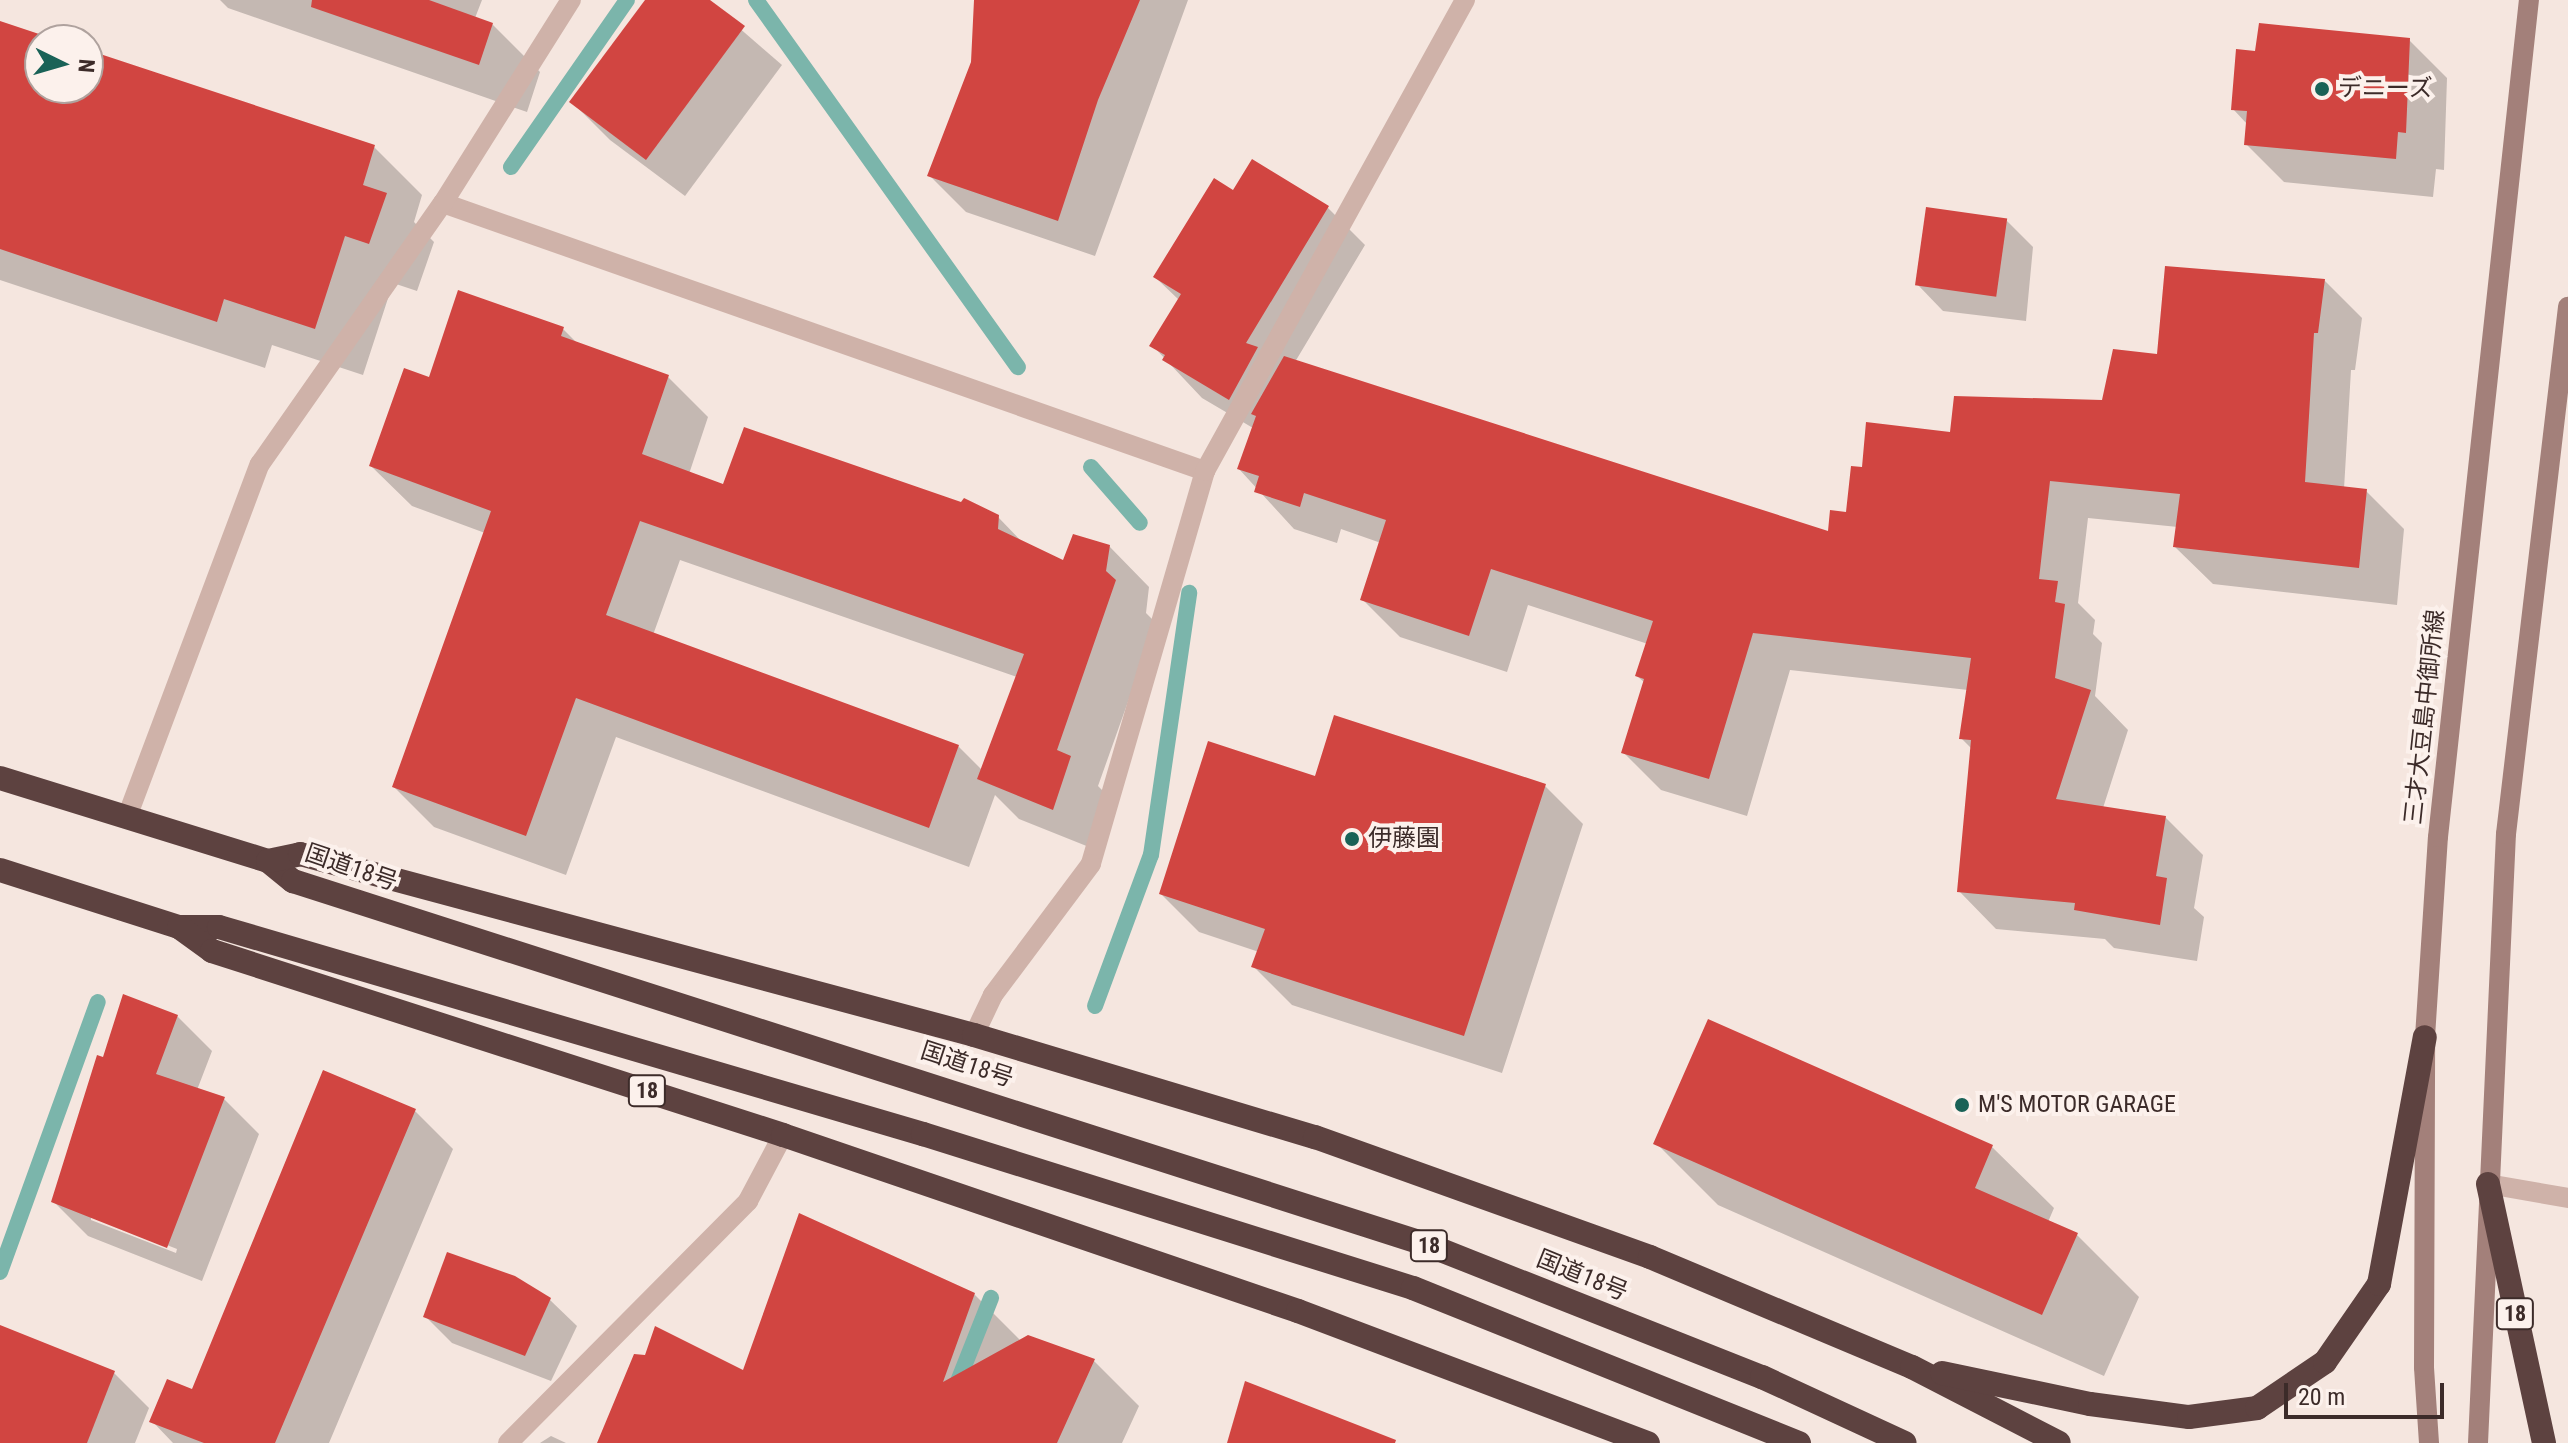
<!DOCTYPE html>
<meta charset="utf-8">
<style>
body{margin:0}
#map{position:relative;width:2568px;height:1443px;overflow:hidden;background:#f5e6df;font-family:"Roboto Condensed","Noto Sans JP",sans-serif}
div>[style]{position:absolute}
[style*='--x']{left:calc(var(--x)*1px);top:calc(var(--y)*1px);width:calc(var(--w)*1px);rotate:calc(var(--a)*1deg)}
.shadow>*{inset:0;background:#0003}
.stream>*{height:16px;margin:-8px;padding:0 8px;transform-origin:8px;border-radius:8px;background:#7bb5ab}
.building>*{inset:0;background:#d14541;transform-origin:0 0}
.street>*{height:20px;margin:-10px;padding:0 10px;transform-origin:10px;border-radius:10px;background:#cfb2a9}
.secondary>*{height:20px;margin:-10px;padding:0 10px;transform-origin:10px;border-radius:10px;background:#a3807a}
.highway>*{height:24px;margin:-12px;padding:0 12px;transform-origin:12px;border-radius:12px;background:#5d4240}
.dots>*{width:22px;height:22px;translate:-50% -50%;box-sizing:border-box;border:4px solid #fcf1ec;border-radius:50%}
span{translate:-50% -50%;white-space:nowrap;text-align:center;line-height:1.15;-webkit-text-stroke:8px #fcf1ec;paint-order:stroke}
.shield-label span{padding:2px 6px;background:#fcf1ec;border:2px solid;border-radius:6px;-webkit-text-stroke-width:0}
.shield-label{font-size:22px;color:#3c2b29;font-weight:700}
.poi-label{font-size:24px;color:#3c2b29}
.left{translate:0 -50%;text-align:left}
.street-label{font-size:24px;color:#3c2b29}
.north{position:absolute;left:24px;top:24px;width:80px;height:80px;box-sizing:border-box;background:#fcf1ec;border:2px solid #afa29e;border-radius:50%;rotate:95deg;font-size:22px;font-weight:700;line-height:32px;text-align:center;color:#3c2b29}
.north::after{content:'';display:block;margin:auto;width:28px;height:36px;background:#1a6257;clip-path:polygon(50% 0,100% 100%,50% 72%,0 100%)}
.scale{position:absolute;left:2284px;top:1383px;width:160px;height:36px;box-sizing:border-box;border:4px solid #3c2b29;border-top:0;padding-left:10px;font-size:24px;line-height:28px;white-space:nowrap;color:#3c2b29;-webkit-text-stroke:6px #fcf1ec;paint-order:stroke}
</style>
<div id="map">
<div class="shadow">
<div style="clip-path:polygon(220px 0,482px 0,475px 18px,492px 24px,540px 72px,527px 112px,228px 8px)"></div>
<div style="clip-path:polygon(648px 0,707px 0,782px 65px,685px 196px,610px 140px,572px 102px)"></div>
<div style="clip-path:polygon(976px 0,1188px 0,1095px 256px,966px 212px,930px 176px,973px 62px)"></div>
<div style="clip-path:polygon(0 23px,51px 40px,40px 40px,40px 88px,88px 88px,88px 52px,374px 147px,422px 195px,414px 222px,434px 242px,417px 291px,393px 283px,363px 375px,272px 345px,265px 368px,0 280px)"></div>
<div style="clip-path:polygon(2409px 40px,2447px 78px,2444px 170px,2436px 169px,2433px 197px,2284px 182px,2246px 144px,2247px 124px,2233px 109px,2257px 53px)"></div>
<div style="clip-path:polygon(1233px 193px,1327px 207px,1365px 245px,1295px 362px,1830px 534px,1848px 514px,1863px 469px,1952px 434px,2104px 402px,2159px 356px,2324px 280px,2362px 318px,2355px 370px,2351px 370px,2344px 489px,2366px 491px,2404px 529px,2397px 605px,2213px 584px,2175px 547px,2178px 527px,2088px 518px,2078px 603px,2095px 620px,2093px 634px,2102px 643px,2095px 696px,2128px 730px,2103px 808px,2165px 817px,2203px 855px,2194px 908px,2204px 917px,2197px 961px,2114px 948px,2105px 939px,1996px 929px,1959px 891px,1972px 749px,1961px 738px,1968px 690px,1790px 670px,1747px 816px,1661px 790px,1623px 752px,1645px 683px,1637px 676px,1648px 644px,1528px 605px,1507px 672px,1400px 637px,1363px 600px,1381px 543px,1341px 529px,1337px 543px,1294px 529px,1239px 469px,1253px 428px,1202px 398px,1152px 345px,1179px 300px,1155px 277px)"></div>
<div style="clip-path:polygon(2007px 221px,2033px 247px,2026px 321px,1943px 311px,1917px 284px)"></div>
<div style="clip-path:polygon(evenodd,563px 329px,579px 345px,668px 377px,708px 417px,689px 474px,724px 486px,998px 517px,1024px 544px,1064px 563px,1109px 546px,1149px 587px,1146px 613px,1156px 623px,1098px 786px,1110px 798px,1094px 849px,1019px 819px,995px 795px,969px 867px,616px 737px,566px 875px,434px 827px,394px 787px,485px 533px,412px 506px,371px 466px,430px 380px,563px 329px,680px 560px,1017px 677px,982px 770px,958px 746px,653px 635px,680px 560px)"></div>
<div style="clip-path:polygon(1316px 778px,1545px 786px,1583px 824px,1502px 1073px,1292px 1005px,1254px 967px,1259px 952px,1199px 932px,1161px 894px)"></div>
<div style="clip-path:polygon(evenodd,177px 1016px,212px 1051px,197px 1090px,224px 1099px,259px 1134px,202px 1281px,88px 1236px,53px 1201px,105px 1060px,177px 1016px,91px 1215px,177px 1249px,176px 1253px,91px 1220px,91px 1215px)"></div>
<div style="clip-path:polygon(415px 1111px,453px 1149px,329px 1443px,173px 1443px,152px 1421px,193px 1391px)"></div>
<div style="clip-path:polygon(1656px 1143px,1991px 1146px,2054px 1208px,2048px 1222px,2077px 1235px,2139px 1297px,2104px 1376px,1718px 1205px)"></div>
<div style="clip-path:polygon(974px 1294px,1021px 1341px,1094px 1361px,1139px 1406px,1122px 1443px,599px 1443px,744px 1372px)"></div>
<div style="clip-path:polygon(550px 1300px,577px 1326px,551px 1381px,452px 1343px,425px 1316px)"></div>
<div style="clip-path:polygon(0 1327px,114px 1373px,149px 1408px,135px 1443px,0 1443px)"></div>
<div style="clip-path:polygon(551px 1436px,566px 1443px,540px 1443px)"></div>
</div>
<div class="stream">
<div style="--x:756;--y:0;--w:451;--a:54.5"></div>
<div style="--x:511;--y:167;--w:203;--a:-55.2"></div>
<div style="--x:1091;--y:467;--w:74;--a:48.8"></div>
<div style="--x:1095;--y:1006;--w:161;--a:-69.7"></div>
<div style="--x:1151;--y:855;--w:265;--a:-81.7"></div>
<div style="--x:0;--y:1272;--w:287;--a:-70.1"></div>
<div style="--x:955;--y:1389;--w:98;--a:-68.4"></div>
</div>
<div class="building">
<div style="clip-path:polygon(312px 0,429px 0,493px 23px,479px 65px,311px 7px)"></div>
<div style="clip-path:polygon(645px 0,710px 0,745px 26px,646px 160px,569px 102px)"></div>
<div style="clip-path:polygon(974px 0,1140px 0,1098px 100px,1058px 221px,927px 176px,971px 62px)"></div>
<div style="clip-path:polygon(0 21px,57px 40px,40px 40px,40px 88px,88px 88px,88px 50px,375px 145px,363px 185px,387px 193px,369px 244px,345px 236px,315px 329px,224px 299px,217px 322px,0 249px)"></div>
<div style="clip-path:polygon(2259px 23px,2410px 38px,2406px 133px,2398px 132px,2396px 159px,2244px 145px,2247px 111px,2231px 110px,2236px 49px,2255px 51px)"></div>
<div style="clip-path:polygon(1252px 159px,1329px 206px,1246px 343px,1258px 347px,1229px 400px,1162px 360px,1165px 355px,1149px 346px,1181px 294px,1153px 277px,1214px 178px,1233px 190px)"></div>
<div style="left:1926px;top:207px;width:82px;height:79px;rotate:8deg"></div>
<div style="clip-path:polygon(2165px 266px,2325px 279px,2318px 333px,2314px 333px,2305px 482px,2367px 489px,2359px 568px,2173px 547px,2180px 494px,2050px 481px,2039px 579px,2058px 581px,2055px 602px,2065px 604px,2055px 678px,2091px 690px,2056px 799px,2166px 816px,2156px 876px,2167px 878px,2160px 925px,2074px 910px,2075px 903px,1957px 892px,1971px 740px,1959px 739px,1971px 658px,1753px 633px,1709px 779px,1621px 753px,1644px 679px,1635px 676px,1653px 621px,1491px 569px,1469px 636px,1360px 600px,1386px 520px,1304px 493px,1300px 507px,1254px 492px,1259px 476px,1237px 469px,1256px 416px,1251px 414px,1284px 356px,1828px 531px,1830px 510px,1846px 512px,1851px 466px,1862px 467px,1866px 422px,1950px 432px,1954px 396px,2102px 400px,2113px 349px,2157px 354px)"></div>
<div style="clip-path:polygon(458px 290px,564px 327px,561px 336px,669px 375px,642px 454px,723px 484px,744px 427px,961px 502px,964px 498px,999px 515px,998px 529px,1063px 560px,1073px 534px,1110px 545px,1106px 571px,1116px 580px,1057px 750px,1071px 756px,1053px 810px,977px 779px,1024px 654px,640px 521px,606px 615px,959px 745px,929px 828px,576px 698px,526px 836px,392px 787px,491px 511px,369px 466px,404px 368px,429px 377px)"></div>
<div style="clip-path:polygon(1334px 715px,1546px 784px,1464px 1036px,1251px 967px,1265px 929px,1159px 894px,1208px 741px,1315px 776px)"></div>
<div style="clip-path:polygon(123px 994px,178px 1015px,156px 1074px,225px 1097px,167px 1248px,51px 1202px,97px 1055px,103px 1057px)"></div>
<div style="clip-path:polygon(1708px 1019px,1993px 1145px,1975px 1188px,2078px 1233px,2042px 1315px,1653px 1144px)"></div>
<div style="clip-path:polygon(323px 1070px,416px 1109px,275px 1443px,204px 1443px,149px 1422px,167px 1379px,192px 1389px)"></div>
<div style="clip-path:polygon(799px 1213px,975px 1293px,943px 1382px,1028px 1335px,1095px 1359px,1057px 1443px,597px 1443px,634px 1354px,645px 1355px,655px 1326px,743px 1370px)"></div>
<div style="clip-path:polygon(447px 1252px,515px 1276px,551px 1298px,525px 1356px,423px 1317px)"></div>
<div style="clip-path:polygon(0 1325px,115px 1371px,87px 1443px,0 1443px)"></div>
<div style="clip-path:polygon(1245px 1381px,1396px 1440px,1395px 1443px,1227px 1443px)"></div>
</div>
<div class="street">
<div style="--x:443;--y:203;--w:808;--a:19.38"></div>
<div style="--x:1205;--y:471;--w:409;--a:106.2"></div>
<div style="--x:1091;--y:864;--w:164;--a:126.8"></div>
<div style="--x:993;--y:995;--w:44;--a:115.4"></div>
<div style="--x:1205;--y:471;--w:538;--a:-61.1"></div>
<div style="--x:127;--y:817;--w:377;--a:-69.4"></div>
<div style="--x:260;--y:464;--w:319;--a:-55"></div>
<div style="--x:443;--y:203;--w:240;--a:-57.8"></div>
<div style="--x:2488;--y:1184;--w:81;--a:9.9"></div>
<div style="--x:508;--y:1443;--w:341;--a:-45.2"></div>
<div style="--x:748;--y:1201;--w:75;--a:-62.1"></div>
</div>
<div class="secondary">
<div style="--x:2429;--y:1443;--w:76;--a:-93.8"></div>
<div style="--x:2424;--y:1367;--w:330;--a:-89.8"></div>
<div style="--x:2425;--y:1037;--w:200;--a:-86.3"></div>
<div style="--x:2438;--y:837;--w:842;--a:-83.8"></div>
<div style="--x:2478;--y:1443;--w:610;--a:-87.37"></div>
<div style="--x:2506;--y:834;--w:531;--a:-83.29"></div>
</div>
<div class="highway">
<div style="--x:0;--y:778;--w:281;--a:17.2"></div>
<div style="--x:268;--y:861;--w:32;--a:39"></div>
<div style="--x:293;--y:881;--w:1192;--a:17.78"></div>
<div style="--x:1428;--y:1245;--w:359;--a:21.6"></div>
<div style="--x:1762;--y:1377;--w:157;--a:24.8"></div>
<div style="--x:268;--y:861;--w:33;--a:-12"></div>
<div style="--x:300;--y:854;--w:698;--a:15.03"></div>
<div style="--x:974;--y:1035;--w:356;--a:16.7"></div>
<div style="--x:1315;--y:1137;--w:356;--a:19.7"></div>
<div style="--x:1650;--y:1257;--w:284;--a:22.8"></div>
<div style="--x:1912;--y:1367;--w:165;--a:27.3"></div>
<div style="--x:0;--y:870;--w:188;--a:17.7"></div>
<div style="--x:179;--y:927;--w:40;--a:0"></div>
<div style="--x:219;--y:927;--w:734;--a:16.39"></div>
<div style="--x:923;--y:1134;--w:514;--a:17.45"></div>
<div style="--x:1413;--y:1288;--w:416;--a:21.9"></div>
<div style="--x:179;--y:927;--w:41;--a:36"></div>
<div style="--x:212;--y:951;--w:600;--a:17.86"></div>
<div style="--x:783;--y:1135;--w:544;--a:18.87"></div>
<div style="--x:1298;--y:1311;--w:374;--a:20.7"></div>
<div style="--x:2488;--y:1184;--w:265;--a:77.8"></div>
<div style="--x:1942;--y:1373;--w:151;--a:11.8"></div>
<div style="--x:2090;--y:1404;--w:100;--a:7.5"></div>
<div style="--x:2189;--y:1417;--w:69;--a:-7.5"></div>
<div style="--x:2257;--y:1408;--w:82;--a:-34.1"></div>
<div style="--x:2325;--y:1362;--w:95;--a:-55.3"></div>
<div style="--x:2379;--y:1284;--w:251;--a:-79.5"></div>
</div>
<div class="dots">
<div style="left:2322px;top:89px;background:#1a6257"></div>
<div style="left:1352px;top:839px;background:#1a6257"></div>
<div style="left:1962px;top:1105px;background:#1a6257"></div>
</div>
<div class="shield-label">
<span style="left:647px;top:1091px">18</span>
<span style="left:1429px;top:1246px">18</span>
<span style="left:2515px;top:1314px">18</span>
</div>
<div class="poi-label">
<span class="left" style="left:2338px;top:89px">デニーズ</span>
<span class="left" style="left:1368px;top:839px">伊藤園</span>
<span class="left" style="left:1978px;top:1105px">M'S MOTOR GARAGE</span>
</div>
<div class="street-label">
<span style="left:2425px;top:717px;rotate:-84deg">三才大豆島中御所線</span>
<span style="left:351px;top:868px;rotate:19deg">国道18号</span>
<span style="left:967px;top:1065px;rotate:18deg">国道18号</span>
<span style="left:1582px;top:1276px;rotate:22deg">国道18号</span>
</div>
<div class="north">N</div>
<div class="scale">20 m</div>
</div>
